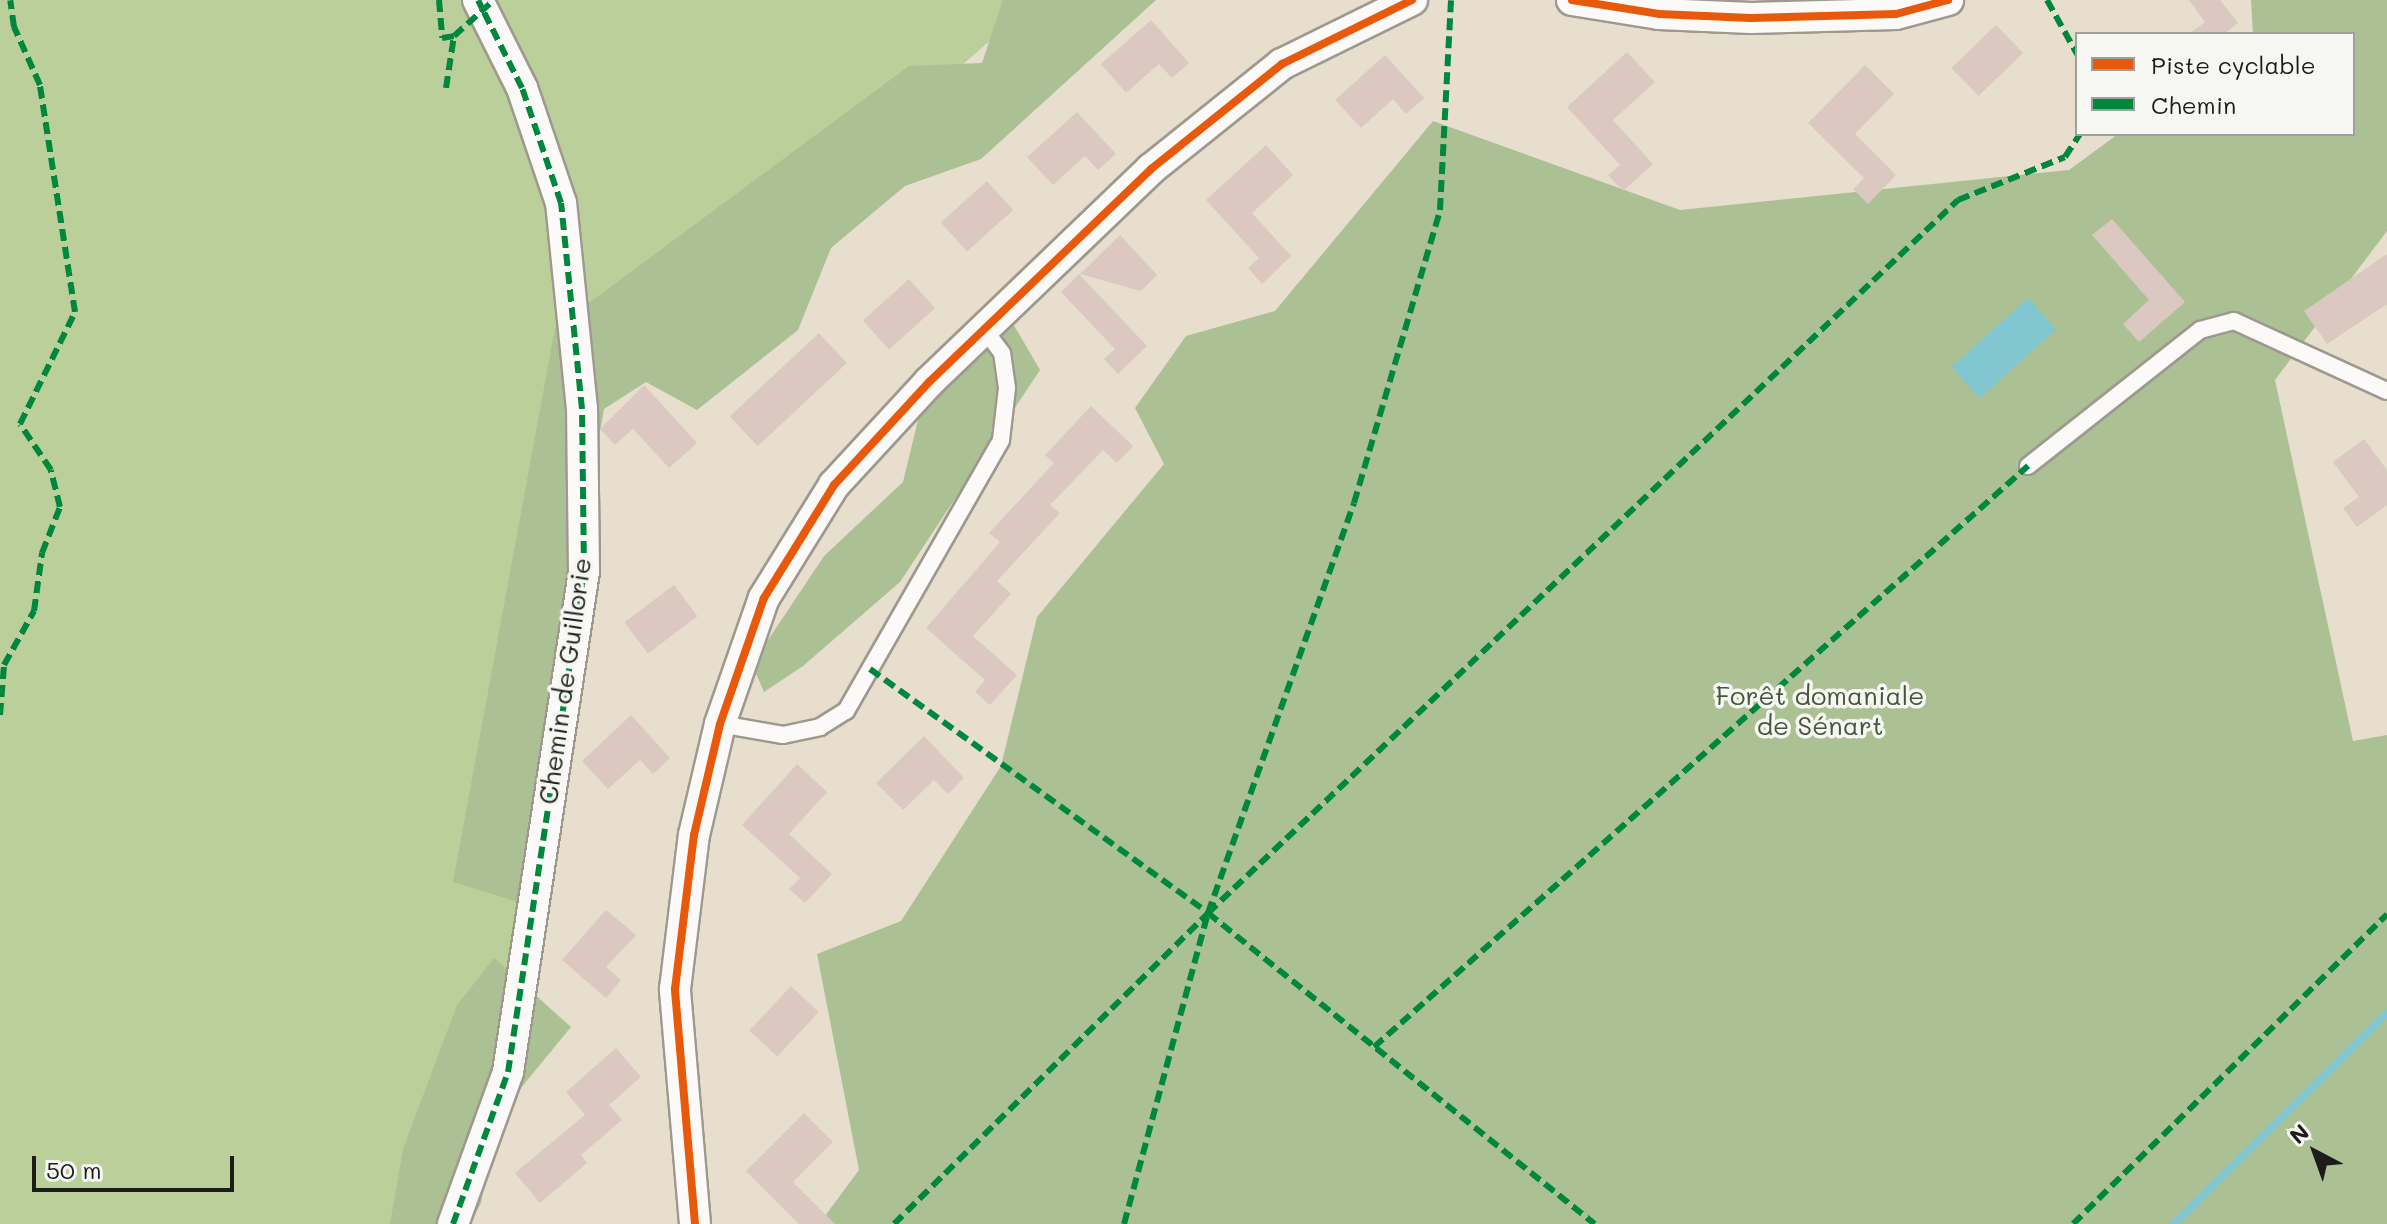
<!DOCTYPE html>
<meta charset="utf-8">
<style>
body{margin:0}
#map{position:relative;width:2387px;height:1224px;overflow:hidden;background:#e8dece;font-family:Mali,sans-serif}
div>[style]{position:absolute}
[style*='--x']{left:calc(var(--x)*1px);top:calc(var(--y)*1px);width:calc(var(--w)*1px);rotate:calc(var(--a)*1deg)}
.green>*{inset:0;background:#bbcf9b}
.forest>*{inset:0;background:#abc193}
.water>*{inset:0;background:#82c6d2;transform-origin:0 0}
.stream>*{height:8px;margin:-4px;padding:0 4px;transform-origin:4px;border-radius:4px;background:#82c6d2}
.building>*{inset:0;background:#dbc8c0;transform-origin:0 0}
.roads{filter:drop-shadow(2px 0 #9e998f) drop-shadow(-2px 0 #9e998f) drop-shadow(0 2px #9e998f) drop-shadow(0 -2px #9e998f)}
.service>*{height:16px;margin:-8px;padding:0 8px;transform-origin:8px;border-radius:8px;background:#fcfaf8}
.minor>*{height:30px;margin:-15px;padding:0 15px;transform-origin:15px;border-radius:15px;background:#fcfaf8}
.quiet>*{height:6px;margin-top:-3px;transform-origin:0;background:repeating-linear-gradient(90deg,#00873e 0 12px,transparent 0 18px)}
.cycleway>*{height:8px;margin:-4px;padding:0 4px;transform-origin:4px;border-radius:4px;background:#e8590c}
span{translate:-50% -50%;white-space:nowrap;text-align:center;line-height:1.15;-webkit-text-stroke:7px #f6f6f2;paint-order:stroke}
.street-label{font-size:26px;color:#1c1c1c}
.park-label{font-size:26px;color:#47563a}
.legend{position:absolute;left:2075px;top:32px;width:280px;height:104px;box-sizing:border-box;background:#f6f6f2;border:2px solid #9f9f9c;margin:0;padding:10px 14px;list-style:none;font-size:24px;color:#1c1c1c}
.legend li{display:flex;align-items:center;gap:16px;height:40px}
.legend b{width:40px;border:2px solid #9f9f9c}
.north{position:absolute;left:2275px;top:1112px;width:80px;height:80px;-webkit-text-stroke:6px #f6f6f2;paint-order:stroke;rotate:319deg;font-size:22px;font-weight:700;line-height:32px;text-align:center;color:#1c1c1c}
.north::after{content:'';display:block;margin:auto;width:28px;height:36px;background:#1c1c1c;clip-path:polygon(50% 0,100% 100%,50% 72%,0 100%)}
.scale{position:absolute;left:32px;top:1156px;width:202px;height:36px;box-sizing:border-box;border:4px solid #1c1c1c;border-top:0;padding-left:10px;font-size:24px;line-height:28px;white-space:nowrap;color:#1c1c1c;-webkit-text-stroke:6px #f6f6f2;paint-order:stroke}
</style>
<div id="map">
<div class="green">
<div style="clip-path:polygon(0 0,1037px 0,587px 390px,569px 606px,489px 1092px,439px 1224px,0 1224px)"></div>
</div>
<div class="forest">
<div style="clip-path:polygon(1003px 0,1156px 0,981px 159px,905px 186px,831px 248px,798px 330px,697px 410px,646px 382px,604px 409px,533px 813px,534px 907px,453px 882px,555px 328px,909px 66px,982px 63px)"></div>
<div style="clip-path:polygon(2251px 0,2387px 0,2387px 231px,2275px 380px,2353px 741px,2387px 735px,2387px 1224px,819px 1224px,859px 1170px,817px 954px,901px 921px,1001px 766px,1037px 617px,1164px 464px,1135px 408px,1186px 336px,1275px 311px,1433px 121px,1680px 210px,2069px 170px,2118px 134px,2353px 134px,2353px 34px,2253px 34px)"></div>
<div style="clip-path:polygon(1008px 315px,1040px 370px,900px 582px,803px 666px,764px 692px,752px 664px,824px 556px,903px 482px,918px 420px)"></div>
<div style="clip-path:polygon(494px 958px,571px 1027px,493px 1122px,481px 1203px,470px 1224px,390px 1224px,403px 1149px,457px 1005px)"></div>
</div>
<div class="water">
<div style="left:2028px;top:298px;width:42px;height:103px;rotate:48deg"></div>
</div>
<div class="stream">
<div style="--x:2174;--y:1224;--w:300;--a:-44.7"></div>
</div>
<div class="building">
<div style="clip-path:polygon(2189px 0,2220px 0,2238px 23px,2224px 34px,2189px 34px,2205px 22px)"></div>
<div style="clip-path:polygon(1151px 20px,1189px 63px,1172px 78px,1159px 64px,1126px 93px,1101px 64px)"></div>
<div style="left:1996px;top:25px;width:39px;height:62px;rotate:46deg"></div>
<div style="clip-path:polygon(1627px 52px,1655px 82px,1613px 120px,1653px 164px,1623px 191px,1608px 175px,1620px 165px,1567px 107px)"></div>
<div style="clip-path:polygon(1385px 55px,1424px 98px,1406px 114px,1393px 99px,1361px 128px,1335px 100px)"></div>
<div style="clip-path:polygon(1865px 65px,1894px 94px,1855px 134px,1896px 175px,1868px 204px,1853px 189px,1864px 178px,1808px 123px)"></div>
<div style="clip-path:polygon(1077px 112px,1116px 154px,1098px 170px,1085px 156px,1053px 185px,1027px 157px)"></div>
<div style="clip-path:polygon(1266px 145px,1293px 175px,1252px 213px,1291px 256px,1262px 284px,1248px 268px,1259px 258px,1206px 200px)"></div>
<div style="left:987px;top:181px;width:39px;height:62px;rotate:48deg"></div>
<div style="clip-path:polygon(2112px 219px,2185px 302px,2139px 342px,2123px 324px,2149px 300px,2092px 235px)"></div>
<div style="clip-path:polygon(1120px 235px,1157px 275px,1141px 291px,1080px 274px)"></div>
<div style="clip-path:polygon(2387px 254px,2387px 304px,2327px 344px,2304px 311px)"></div>
<div style="clip-path:polygon(1079px 274px,1147px 346px,1118px 374px,1104px 359px,1115px 349px,1061px 292px)"></div>
<div style="left:909px;top:279px;width:39px;height:62px;rotate:48deg"></div>
<div style="left:819px;top:333px;width:41px;height:122px;rotate:47deg"></div>
<div style="clip-path:polygon(644px 385px,697px 443px,669px 468px,633px 429px,615px 445px,600px 429px)"></div>
<div style="clip-path:polygon(1091px 406px,1133px 446px,1117px 463px,1103px 450px,1050px 505px,1060px 513px,997px 581px,1011px 594px,973px 636px,1017px 675px,990px 705px,975px 692px,985px 680px,926px 628px,1000px 542px,989px 533px,1054px 463px,1045px 455px)"></div>
<div style="clip-path:polygon(2364px 439px,2387px 470px,2387px 505px,2357px 527px,2343px 508px,2359px 497px,2333px 462px)"></div>
<div style="left:674px;top:585px;width:39px;height:62px;rotate:53deg"></div>
<div style="clip-path:polygon(631px 715px,670px 758px,653px 774px,640px 760px,608px 789px,582px 761px)"></div>
<div style="clip-path:polygon(924px 736px,964px 778px,948px 794px,934px 780px,903px 810px,876px 783px)"></div>
<div style="clip-path:polygon(797px 764px,827px 792px,789px 834px,832px 874px,805px 903px,789px 889px,800px 878px,742px 825px)"></div>
<div style="clip-path:polygon(606px 910px,636px 935px,606px 967px,621px 980px,606px 998px,562px 960px)"></div>
<div style="left:791px;top:986px;width:38px;height:61px;rotate:43deg"></div>
<div style="clip-path:polygon(616px 1048px,641px 1077px,609px 1105px,622px 1120px,581px 1155px,587px 1163px,540px 1203px,515px 1173px,585px 1115px,566px 1092px)"></div>
<div style="clip-path:polygon(804px 1113px,833px 1142px,793px 1182px,835px 1224px,799px 1224px,746px 1171px)"></div>
</div>
<div class="roads">
<div class="service">
<div style="--x:2028;--y:466;--w:219;--a:-38.3"></div>
<div style="--x:2200;--y:330;--w:35;--a:-15"></div>
<div style="--x:2234;--y:321;--w:168;--a:24.6"></div>
<div style="--x:720;--y:724;--w:64;--a:9.9"></div>
<div style="--x:783;--y:735;--w:38;--a:-12"></div>
<div style="--x:820;--y:727;--w:31;--a:-32"></div>
<div style="--x:846;--y:711;--w:312;--a:-60.2"></div>
<div style="--x:1001;--y:440;--w:52;--a:-83.4"></div>
<div style="--x:1007;--y:388;--w:35;--a:-98"></div>
<div style="--x:1002;--y:353;--w:30;--a:-127"></div>
</div>
<div class="minor">
<div style="--x:1572;--y:0;--w:88;--a:9.1"></div>
<div style="--x:1659;--y:14;--w:92;--a:2.5"></div>
<div style="--x:1751;--y:18;--w:145;--a:-1.6"></div>
<div style="--x:1896;--y:14;--w:54;--a:-15.1"></div>
<div style="--x:453;--y:1224;--w:162;--a:-70.1"></div>
<div style="--x:508;--y:1072;--w:507;--a:-81.37"></div>
<div style="--x:584;--y:571;--w:162;--a:-90.7"></div>
<div style="--x:582;--y:409;--w:207;--a:-95.8"></div>
<div style="--x:561;--y:203;--w:121;--a:-108.7"></div>
<div style="--x:522;--y:88;--w:98;--a:-116.6"></div>
<div style="--x:695;--y:1224;--w:236;--a:-94.9"></div>
<div style="--x:675;--y:989;--w:155;--a:-83"></div>
<div style="--x:694;--y:835;--w:114;--a:-76.8"></div>
<div style="--x:720;--y:724;--w:133;--a:-70.8"></div>
<div style="--x:764;--y:598;--w:133;--a:-58.2"></div>
<div style="--x:834;--y:485;--w:140;--a:-47.3"></div>
<div style="--x:929;--y:382;--w:308;--a:-43.8"></div>
<div style="--x:1151;--y:169;--w:168;--a:-38.7"></div>
<div style="--x:1282;--y:64;--w:145;--a:-26.2"></div>
</div>
</div>
<div class="quiet">
<div style="--x:439;--y:0;--w:38;--a:85"></div>
<div style="--x:442;--y:38;--w:12;--a:-9"></div>
<div style="--x:454;--y:36;--w:54;--a:-42"></div>
<div style="--x:2047;--y:0;--w:62;--a:60.9"></div>
<div style="--x:446;--y:88;--w:53;--a:-81.3"></div>
<div style="--x:870;--y:669;--w:417;--a:35.8"></div>
<div style="--x:1208;--y:913;--w:496;--a:38.8"></div>
<div style="--x:0;--y:715;--w:50;--a:-85.4"></div>
<div style="--x:4;--y:665;--w:62;--a:-60.9"></div>
<div style="--x:34;--y:611;--w:59;--a:-82.1"></div>
<div style="--x:42;--y:553;--w:49;--a:-68.6"></div>
<div style="--x:60;--y:507;--w:38;--a:-104"></div>
<div style="--x:51;--y:470;--w:55;--a:-124"></div>
<div style="--x:20;--y:424;--w:125;--a:-63.8"></div>
<div style="--x:75;--y:312;--w:230;--a:-98.8"></div>
<div style="--x:40;--y:85;--w:64;--a:-114.1"></div>
<div style="--x:14;--y:27;--w:27;--a:-98"></div>
<div style="--x:1374;--y:1047;--w:875;--a:-41.62"></div>
<div style="--x:453;--y:1224;--w:162;--a:-70.1"></div>
<div style="--x:508;--y:1072;--w:507;--a:-81.37"></div>
<div style="--x:584;--y:571;--w:162;--a:-90.7"></div>
<div style="--x:582;--y:409;--w:207;--a:-95.8"></div>
<div style="--x:561;--y:203;--w:121;--a:-108.7"></div>
<div style="--x:522;--y:88;--w:98;--a:-116.6"></div>
<div style="--x:894;--y:1224;--w:442;--a:-44.7"></div>
<div style="--x:1208;--y:913;--w:1035;--a:-43.55"></div>
<div style="--x:1958;--y:200;--w:115;--a:-21.9"></div>
<div style="--x:2065;--y:157;--w:27;--a:-57"></div>
<div style="--x:1124;--y:1224;--w:322;--a:-74.9"></div>
<div style="--x:1208;--y:913;--w:435;--a:-70.4"></div>
<div style="--x:1354;--y:503;--w:305;--a:-73.6"></div>
<div style="--x:1440;--y:210;--w:210;--a:-87"></div>
<div style="--x:2073;--y:1224;--w:441;--a:-44.6"></div>
</div>
<div class="cycleway">
<div style="--x:1572;--y:0;--w:88;--a:9.1"></div>
<div style="--x:1659;--y:14;--w:92;--a:2.5"></div>
<div style="--x:1751;--y:18;--w:145;--a:-1.6"></div>
<div style="--x:1896;--y:14;--w:54;--a:-15.1"></div>
<div style="--x:695;--y:1224;--w:236;--a:-94.9"></div>
<div style="--x:675;--y:989;--w:155;--a:-83"></div>
<div style="--x:694;--y:835;--w:114;--a:-76.8"></div>
<div style="--x:720;--y:724;--w:133;--a:-70.8"></div>
<div style="--x:764;--y:598;--w:133;--a:-58.2"></div>
<div style="--x:834;--y:485;--w:140;--a:-47.3"></div>
<div style="--x:929;--y:382;--w:308;--a:-43.8"></div>
<div style="--x:1151;--y:169;--w:168;--a:-38.7"></div>
<div style="--x:1282;--y:64;--w:145;--a:-26.2"></div>
</div>
<div class="street-label">
<span style="left:565px;top:681px;rotate:-82deg">Chemin de Guillorie</span>
</div>
<div class="park-label">
<span style="left:1820px;top:711px">Forêt domaniale<br>de Sénart</span>
</div>
<ul class="legend">
<li><b style="height:10px;background:#e8590c"></b>Piste cyclable</li>
<li><b style="height:10px;background:#00873e"></b>Chemin</li>
</ul>
<div class="north">N</div>
<div class="scale">50 m</div>
</div>
